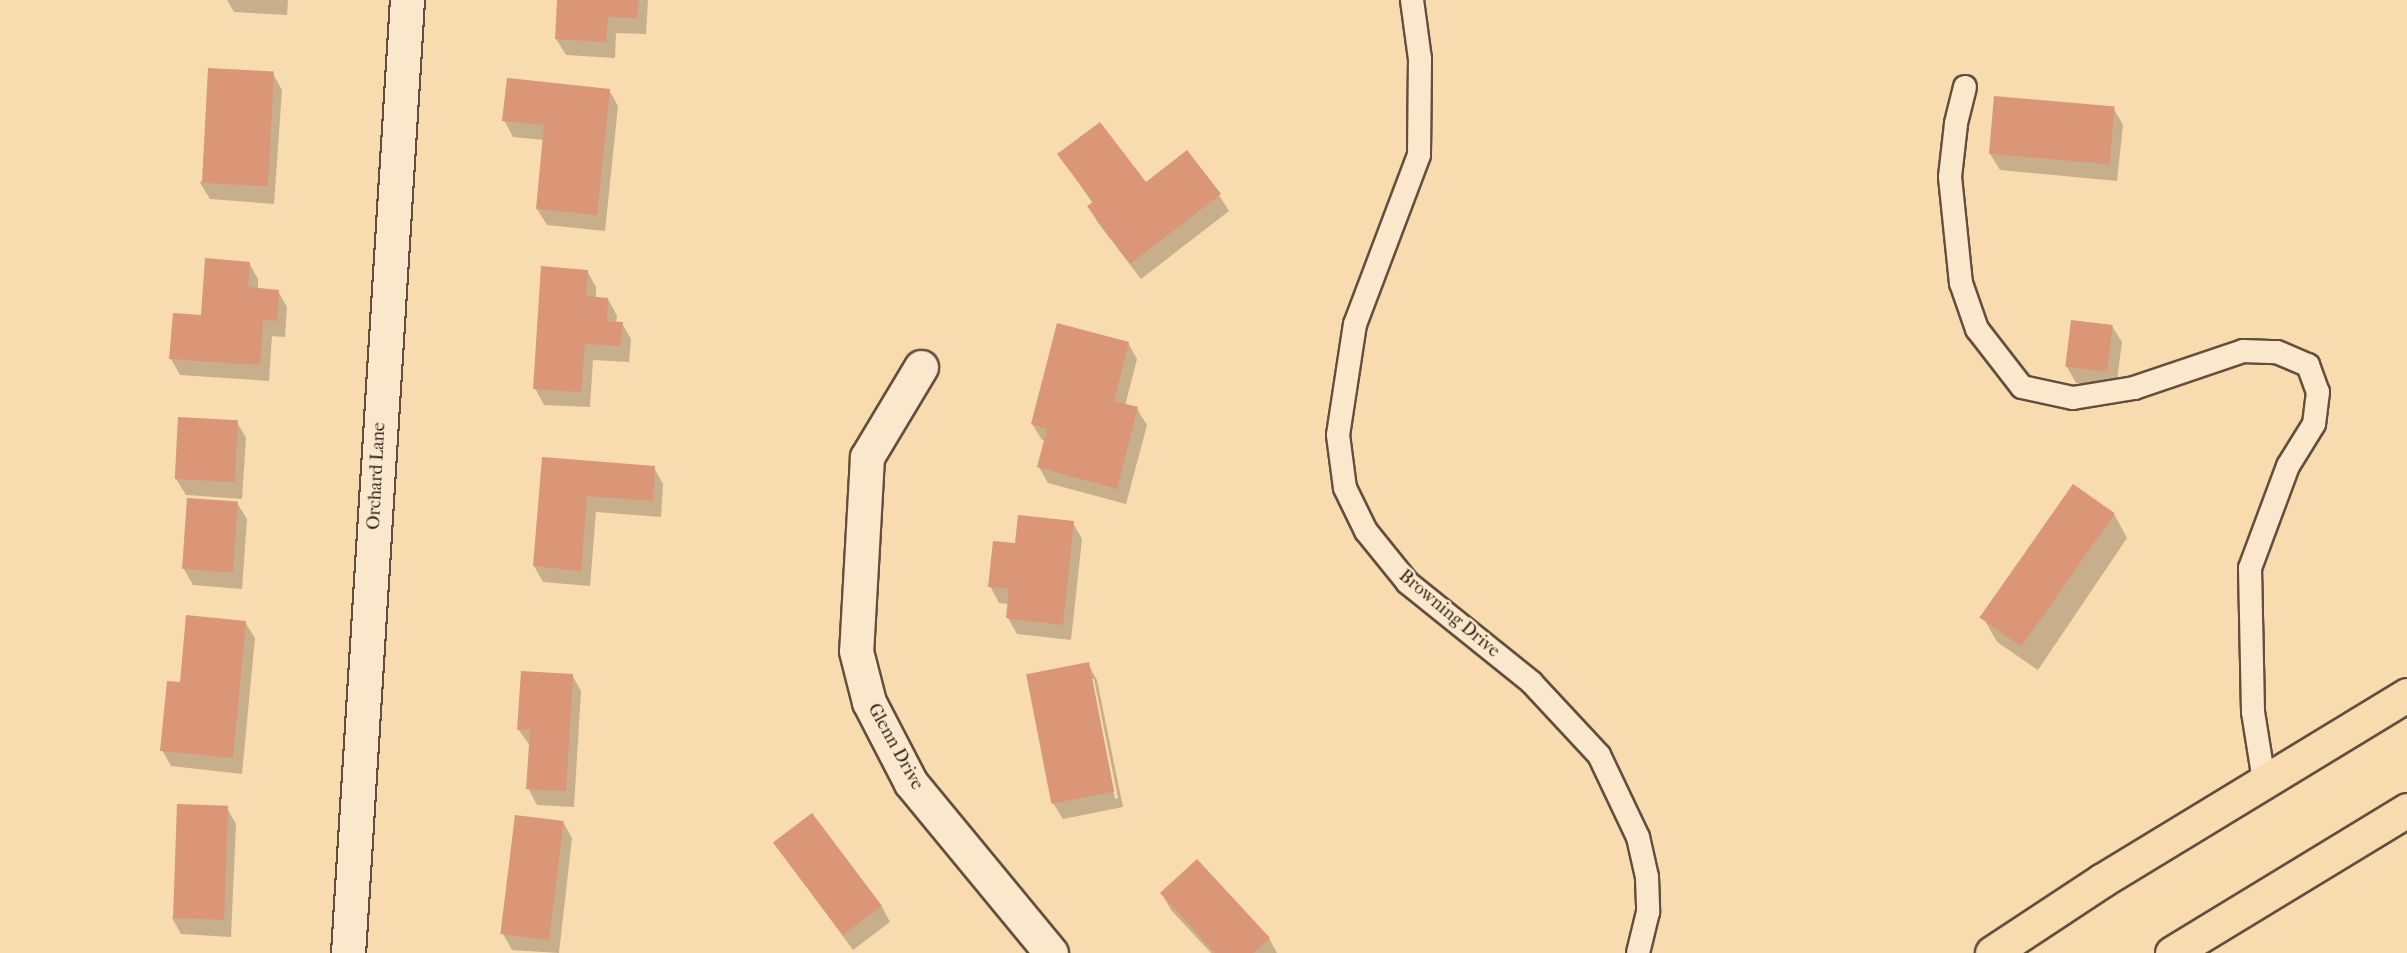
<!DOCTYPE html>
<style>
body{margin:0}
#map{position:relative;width:2407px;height:953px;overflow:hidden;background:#f9dbb0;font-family:"IM FELL French Canon",serif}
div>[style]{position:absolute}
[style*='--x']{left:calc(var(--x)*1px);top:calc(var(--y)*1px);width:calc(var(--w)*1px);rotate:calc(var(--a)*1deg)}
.shadow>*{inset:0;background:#0003}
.building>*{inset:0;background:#da9677;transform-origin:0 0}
.roads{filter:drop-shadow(2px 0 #62503d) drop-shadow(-2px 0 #62503d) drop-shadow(0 2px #62503d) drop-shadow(0 -2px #62503d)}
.service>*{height:22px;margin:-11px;padding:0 11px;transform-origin:11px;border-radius:11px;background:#fbe8cc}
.minor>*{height:33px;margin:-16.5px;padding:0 16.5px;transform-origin:16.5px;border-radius:16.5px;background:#fbe8cc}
.primary>*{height:33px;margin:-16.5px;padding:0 16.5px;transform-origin:16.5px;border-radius:16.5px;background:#f9dbb0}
span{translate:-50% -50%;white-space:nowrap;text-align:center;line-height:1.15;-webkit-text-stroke:5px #fbe8cc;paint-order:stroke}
.street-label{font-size:18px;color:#302117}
</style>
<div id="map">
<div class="shadow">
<div style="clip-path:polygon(227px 0,288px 0,287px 15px,234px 12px)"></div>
<div style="clip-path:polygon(559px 0,648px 0,646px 34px,616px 33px,615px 58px,566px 55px,556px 39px)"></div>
<div style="clip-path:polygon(273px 74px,282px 90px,274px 204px,210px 199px,200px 183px)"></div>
<div style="clip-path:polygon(609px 90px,618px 106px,605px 231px,547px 225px,537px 209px,544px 140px,513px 137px,504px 120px)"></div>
<div style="clip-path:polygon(2114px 109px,2123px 125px,2117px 181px,2000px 170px,1990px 154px)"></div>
<div style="clip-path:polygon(1059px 154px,1145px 184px,1219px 195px,1229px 211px,1141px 279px,1098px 223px,1089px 207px,1093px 204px)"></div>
<div style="clip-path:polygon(249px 263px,258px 279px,258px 290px,278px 291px,287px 307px,285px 337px,272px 336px,269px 381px,180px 375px,171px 359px,202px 316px)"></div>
<div style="clip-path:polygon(587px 271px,596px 287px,596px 299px,608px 299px,617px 316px,616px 323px,622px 323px,631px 339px,629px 362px,593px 360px,590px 407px,544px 405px,535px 388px)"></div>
<div style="clip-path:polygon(2112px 326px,2122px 342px,2116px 388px,2076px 383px,2067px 367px)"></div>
<div style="clip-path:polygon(1128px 343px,1137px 359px,1125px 406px,1137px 409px,1147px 425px,1126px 504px,1048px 483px,1039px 467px,1045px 441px,1042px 440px,1032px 424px)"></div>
<div style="clip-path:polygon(237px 422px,246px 438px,242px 499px,186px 495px,176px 479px)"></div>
<div style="clip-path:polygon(543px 458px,654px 468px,663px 484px,661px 517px,596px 512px,590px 586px,543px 582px,534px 566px)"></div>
<div style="clip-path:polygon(237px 503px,247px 519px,242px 589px,193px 585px,184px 569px)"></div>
<div style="clip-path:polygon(2114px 514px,2127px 538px,2038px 670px,1997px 642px,1984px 619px)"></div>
<div style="clip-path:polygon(1073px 523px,1082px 539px,1071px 640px,1017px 634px,1008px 618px,1009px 604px,999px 603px,990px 586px,1016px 545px)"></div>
<div style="clip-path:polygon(245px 622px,255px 638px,242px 774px,171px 766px,162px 750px,181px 684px)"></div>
<div style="clip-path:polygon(evenodd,1088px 664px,1097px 680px,1123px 807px,1063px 819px,1053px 803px,1088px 664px,1091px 679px,1094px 679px,1118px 798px,1115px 799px,1091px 679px)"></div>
<div style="clip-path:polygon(572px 675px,581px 691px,574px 807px,537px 805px,528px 788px,530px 746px,518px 729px)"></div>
<div style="clip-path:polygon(227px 808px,236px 824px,231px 937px,181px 934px,172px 918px)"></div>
<div style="clip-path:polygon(563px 822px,572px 838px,559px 953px,512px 950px,503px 934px)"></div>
<div style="clip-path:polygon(775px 843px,881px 905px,890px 922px,853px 950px)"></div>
<div style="clip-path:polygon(1162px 894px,1269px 938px,1277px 953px,1211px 953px,1171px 910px)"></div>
</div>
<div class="building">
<div style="clip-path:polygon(557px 0,638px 0,637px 18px,608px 17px,606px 42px,555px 39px)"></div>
<div style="left:208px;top:68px;width:66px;height:115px;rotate:3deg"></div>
<div style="clip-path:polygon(507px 78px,610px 89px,597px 215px,536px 209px,544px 125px,502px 121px)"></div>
<div style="left:1994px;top:96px;width:121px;height:58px;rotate:5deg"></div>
<div style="clip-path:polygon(1100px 122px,1146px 182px,1187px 150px,1221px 194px,1130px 264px,1087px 206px,1093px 202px,1057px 154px)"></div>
<div style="clip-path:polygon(205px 258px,250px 262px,248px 287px,279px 290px,277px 321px,263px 320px,260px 365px,169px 359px,173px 313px,201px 315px)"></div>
<div style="clip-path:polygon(541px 266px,588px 270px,586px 296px,608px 298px,607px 321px,623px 322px,620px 346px,585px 344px,581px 392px,533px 389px)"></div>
<div style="left:2071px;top:320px;width:42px;height:47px;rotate:7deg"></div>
<div style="clip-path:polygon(1057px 323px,1129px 342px,1114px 401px,1138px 407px,1117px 489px,1037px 467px,1047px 429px,1031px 424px)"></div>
<div style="left:178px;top:417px;width:60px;height:62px;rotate:3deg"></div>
<div style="clip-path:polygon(542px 457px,655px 466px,653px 501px,587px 496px,581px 571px,533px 566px)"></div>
<div style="left:2073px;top:484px;width:51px;height:163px;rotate:35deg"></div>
<div style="left:187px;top:498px;width:51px;height:71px;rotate:4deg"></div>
<div style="clip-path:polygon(1018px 515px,1074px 521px,1063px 625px,1006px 618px,1009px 589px,988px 587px,993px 541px,1015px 543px)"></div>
<div style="clip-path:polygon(186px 615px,246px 621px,233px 758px,160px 751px,167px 681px,180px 682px)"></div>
<div style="left:1089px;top:662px;width:132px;height:64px;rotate:79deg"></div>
<div style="clip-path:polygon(521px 671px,573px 674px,566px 791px,526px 789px,530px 730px,517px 730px)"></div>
<div style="left:177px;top:804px;width:51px;height:114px;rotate:2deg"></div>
<div style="left:812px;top:813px;width:116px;height:49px;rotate:53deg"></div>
<div style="left:515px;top:815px;width:49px;height:120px;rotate:7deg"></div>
<div style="clip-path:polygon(1197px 859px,1270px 938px,1253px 953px,1215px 953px,1160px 893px)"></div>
</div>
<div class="roads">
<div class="service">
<div style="--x:1412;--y:0;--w:60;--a:82.3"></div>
<div style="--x:1420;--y:59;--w:96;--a:90.6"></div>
<div style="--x:1419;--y:155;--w:181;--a:110.7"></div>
<div style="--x:1355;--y:324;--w:112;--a:98.7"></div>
<div style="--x:1338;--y:435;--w:53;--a:82.5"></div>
<div style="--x:1345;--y:488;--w:48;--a:64"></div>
<div style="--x:1366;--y:531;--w:67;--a:51.1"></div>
<div style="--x:1408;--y:583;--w:158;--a:38.8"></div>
<div style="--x:1531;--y:682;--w:100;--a:47"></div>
<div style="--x:1599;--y:755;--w:91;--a:64.6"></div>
<div style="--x:1638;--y:837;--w:41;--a:77.3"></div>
<div style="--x:1647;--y:877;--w:35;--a:88"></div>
<div style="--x:1648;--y:912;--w:42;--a:103.7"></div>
<div style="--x:1965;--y:87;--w:38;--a:104"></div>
<div style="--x:1956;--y:124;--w:53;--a:96.5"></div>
<div style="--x:1950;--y:177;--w:107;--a:84.1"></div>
<div style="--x:1961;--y:283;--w:49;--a:70.8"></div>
<div style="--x:1977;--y:329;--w:73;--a:52.2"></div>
<div style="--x:2022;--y:387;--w:52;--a:12.2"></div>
<div style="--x:2073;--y:398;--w:62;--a:-9.3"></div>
<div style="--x:2134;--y:388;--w:115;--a:-18.7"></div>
<div style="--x:2243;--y:351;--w:34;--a:2"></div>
<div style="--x:2277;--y:352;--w:34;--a:23"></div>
<div style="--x:2308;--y:365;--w:29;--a:70"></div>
<div style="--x:2318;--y:392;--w:32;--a:97"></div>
<div style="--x:2314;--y:424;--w:49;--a:121.8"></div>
<div style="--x:2288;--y:466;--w:109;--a:110.4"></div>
<div style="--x:2250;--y:568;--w:144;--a:88.8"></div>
<div style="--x:2253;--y:712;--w:70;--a:80.9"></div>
</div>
<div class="minor">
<div style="--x:921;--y:367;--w:105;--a:121"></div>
<div style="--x:867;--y:457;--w:194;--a:93.2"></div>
<div style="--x:856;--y:651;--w:53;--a:75.7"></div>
<div style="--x:869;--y:702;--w:91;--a:62.6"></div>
<div style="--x:911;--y:783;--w:220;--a:50.5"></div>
<div style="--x:348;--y:953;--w:955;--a:-86.46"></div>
</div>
<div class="primary">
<div style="--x:1992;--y:953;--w:131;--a:-33.4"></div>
<div style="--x:2101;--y:881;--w:358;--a:-31.3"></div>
<div style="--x:2172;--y:953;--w:275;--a:-31.3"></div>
</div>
</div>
<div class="street-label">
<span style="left:377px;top:476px;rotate:-87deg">Orchard Lane</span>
<span style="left:1449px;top:614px;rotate:40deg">Browning Drive</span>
<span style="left:895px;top:747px;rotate:61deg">Glenn Drive</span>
</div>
</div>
